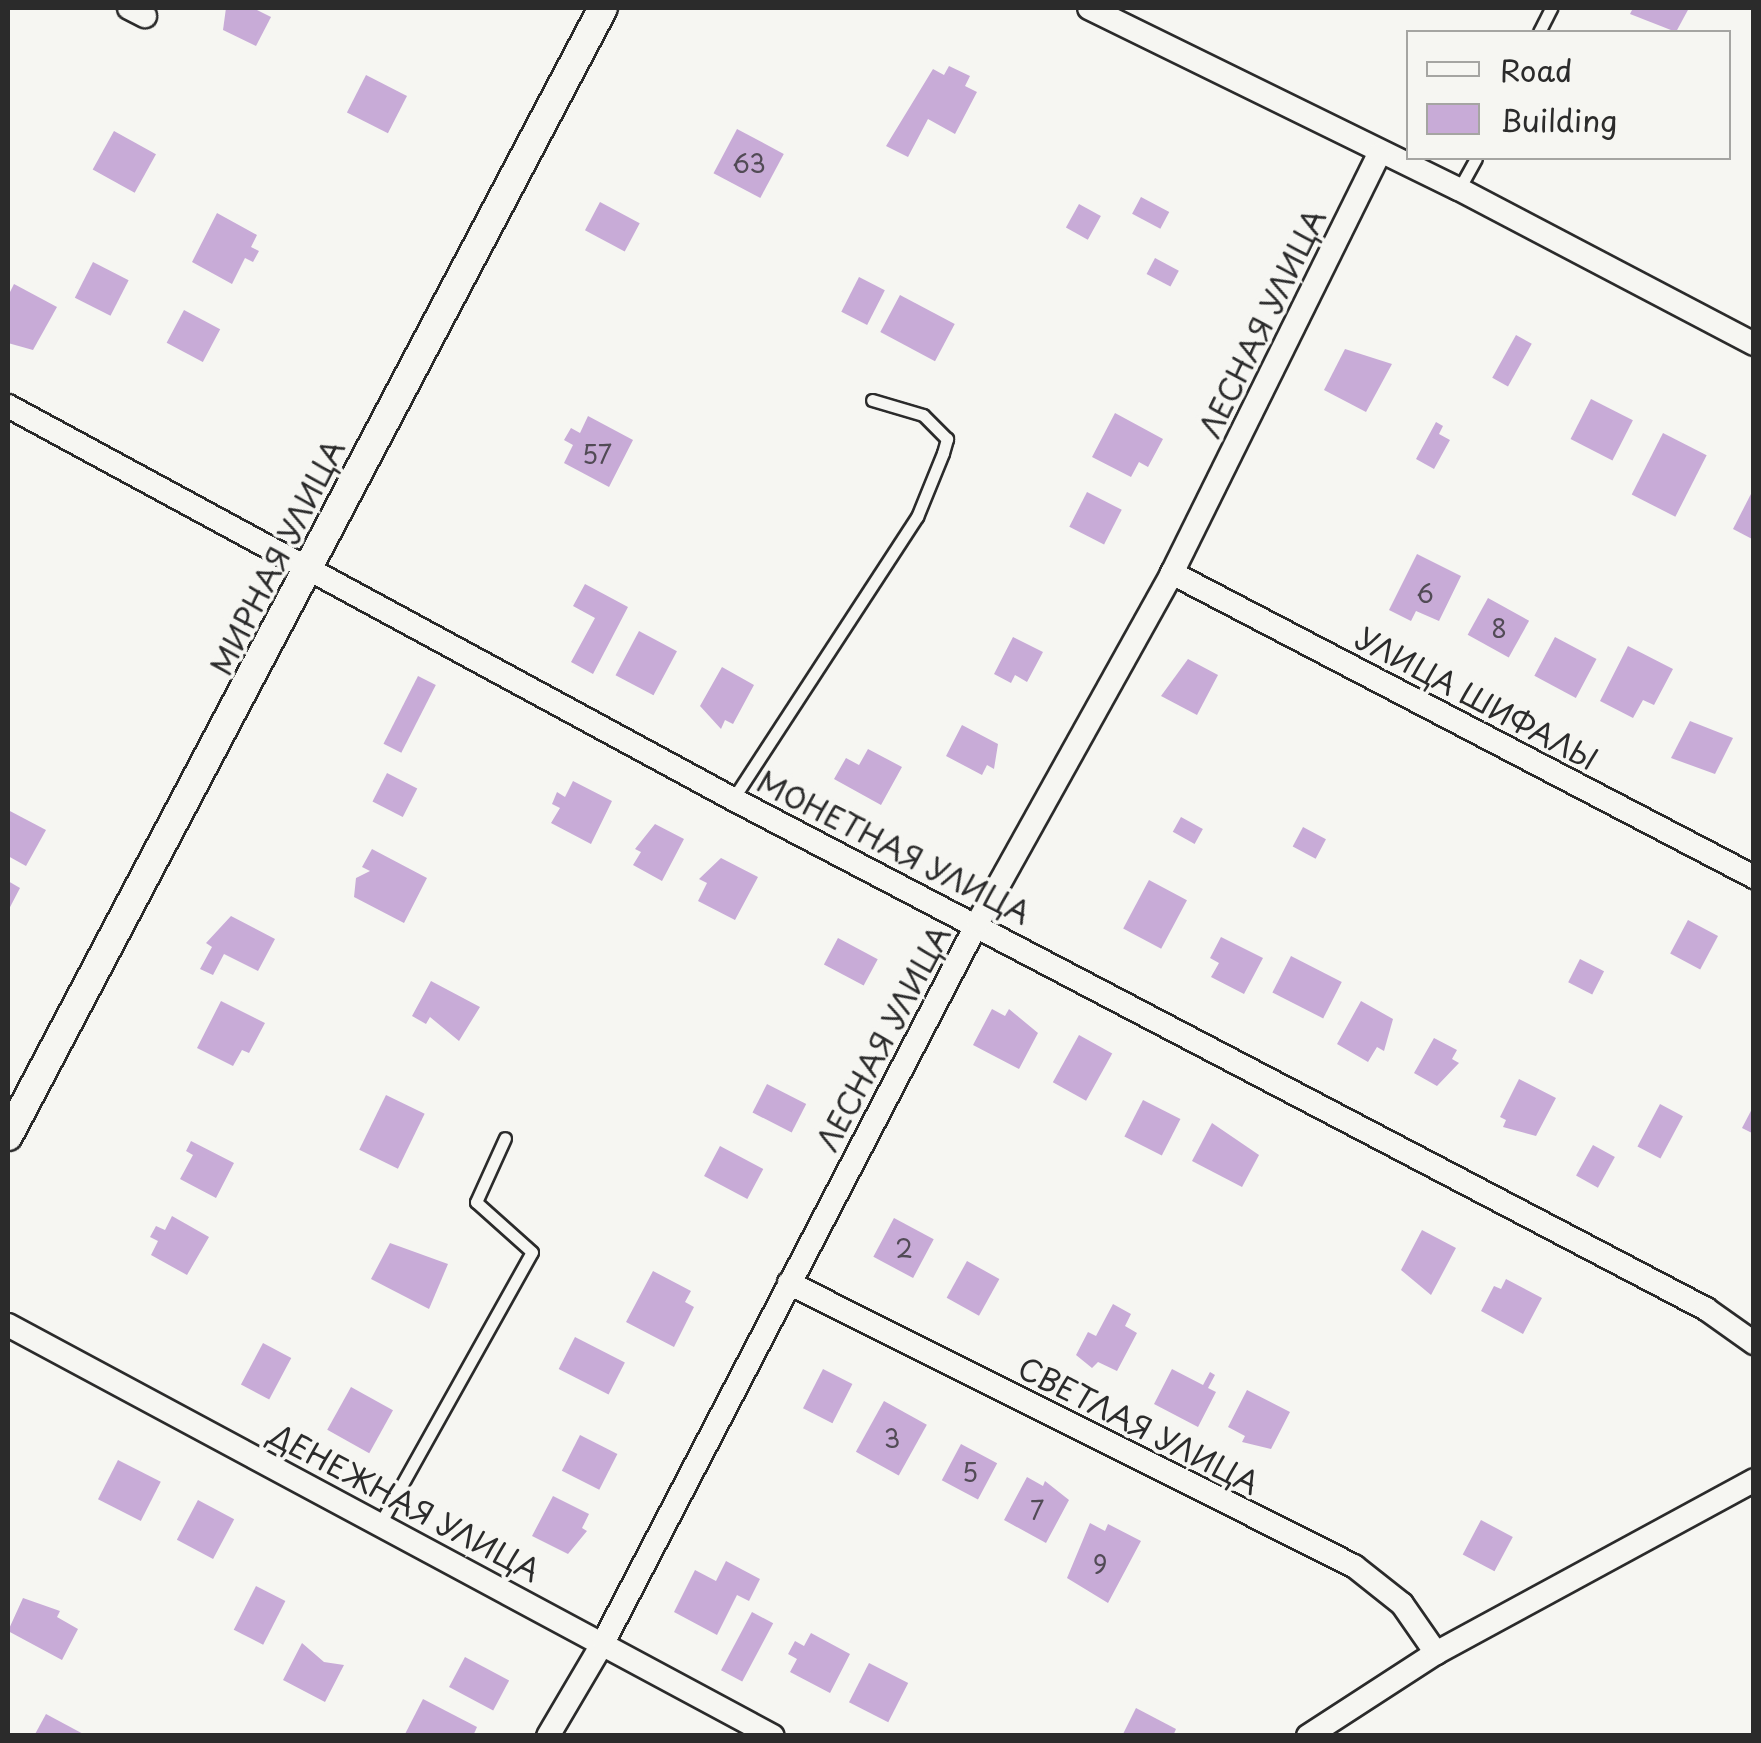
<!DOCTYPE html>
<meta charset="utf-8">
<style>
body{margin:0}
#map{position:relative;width:1761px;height:1743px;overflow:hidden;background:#f6f6f2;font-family:"Playpen Sans",sans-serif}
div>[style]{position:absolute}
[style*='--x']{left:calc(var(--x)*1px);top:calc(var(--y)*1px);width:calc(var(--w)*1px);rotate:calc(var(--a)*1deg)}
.building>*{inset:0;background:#c8abd7;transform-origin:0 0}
.roads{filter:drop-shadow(2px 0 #2b2b2b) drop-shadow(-2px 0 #2b2b2b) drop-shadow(0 2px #2b2b2b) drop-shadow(0 -2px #2b2b2b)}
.service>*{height:11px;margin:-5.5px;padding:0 5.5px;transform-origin:5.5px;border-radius:5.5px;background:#f6f6f2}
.minor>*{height:22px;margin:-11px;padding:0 11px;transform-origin:11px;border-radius:11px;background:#f6f6f2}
.tertiary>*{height:28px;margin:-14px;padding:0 14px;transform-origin:14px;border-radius:14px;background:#f6f6f2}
span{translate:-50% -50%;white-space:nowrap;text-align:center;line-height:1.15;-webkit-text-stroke:8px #f6f6f2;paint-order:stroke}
.number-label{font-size:25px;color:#524b56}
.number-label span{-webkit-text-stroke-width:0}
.street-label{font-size:30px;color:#2b2b2b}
.frame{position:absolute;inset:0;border:10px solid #2b2b2b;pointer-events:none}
.legend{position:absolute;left:1406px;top:30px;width:325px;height:130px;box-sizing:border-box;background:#f6f6f2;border:2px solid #a5a5a2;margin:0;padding:12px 18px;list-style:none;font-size:30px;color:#2b2b2b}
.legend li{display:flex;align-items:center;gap:20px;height:50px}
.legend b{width:50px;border:2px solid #a5a5a2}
</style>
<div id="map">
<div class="building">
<div style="clip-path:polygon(226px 8px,253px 8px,271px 17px,256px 46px,223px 30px)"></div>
<div style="clip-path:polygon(1633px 8px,1689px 8px,1676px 32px,1630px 14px)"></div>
<div style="clip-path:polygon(949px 66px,970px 76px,965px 86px,977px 92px,955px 134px,928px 119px,908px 157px,886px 146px,933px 69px,944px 75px)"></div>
<div style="left:366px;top:75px;width:46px;height:42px;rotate:27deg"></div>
<div style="left:737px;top:129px;width:53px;height:50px;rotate:28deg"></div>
<div style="left:114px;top:131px;width:48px;height:44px;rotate:29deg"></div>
<div style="left:1141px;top:197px;width:32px;height:19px;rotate:28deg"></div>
<div style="left:600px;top:202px;width:45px;height:32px;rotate:28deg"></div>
<div style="left:1079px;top:204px;width:25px;height:27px;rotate:29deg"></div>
<div style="clip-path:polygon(217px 213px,257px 235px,251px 247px,259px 251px,253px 262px,245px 258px,232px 284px,192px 262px)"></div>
<div style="left:1155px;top:258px;width:27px;height:18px;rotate:28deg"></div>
<div style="left:93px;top:262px;width:40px;height:40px;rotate:27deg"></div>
<div style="left:859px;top:277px;width:29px;height:39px;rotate:27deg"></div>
<div style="clip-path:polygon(14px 284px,57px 307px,33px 350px,8px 343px,8px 296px)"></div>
<div style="left:900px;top:295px;width:62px;height:42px;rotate:28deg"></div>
<div style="left:184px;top:310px;width:41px;height:37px;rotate:28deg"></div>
<div style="left:1516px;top:335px;width:18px;height:49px;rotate:29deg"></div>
<div style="clip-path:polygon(1345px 349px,1392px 364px,1366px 412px,1324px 390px)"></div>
<div style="left:1591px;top:399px;width:47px;height:45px;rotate:27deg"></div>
<div style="clip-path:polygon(1115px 413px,1163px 439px,1148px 467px,1139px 462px,1131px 477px,1092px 457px)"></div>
<div style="clip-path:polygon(588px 416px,633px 440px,609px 487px,564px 463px,573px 445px,564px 440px,571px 428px,580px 433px)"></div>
<div style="clip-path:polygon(1436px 422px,1443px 426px,1439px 434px,1450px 440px,1434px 469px,1416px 459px)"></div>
<div style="left:1663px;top:433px;width:49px;height:69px;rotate:27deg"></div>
<div style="clip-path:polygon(1754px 488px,1754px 540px,1733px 529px)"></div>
<div style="left:1087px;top:492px;width:39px;height:39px;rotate:27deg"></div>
<div style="clip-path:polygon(1417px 554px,1461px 576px,1439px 621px,1416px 611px,1411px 621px,1389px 610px)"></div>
<div style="clip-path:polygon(585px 584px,628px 607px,593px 674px,571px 662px,595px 618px,573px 606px)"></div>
<div style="left:1488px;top:598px;width:47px;height:42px;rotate:29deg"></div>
<div style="left:639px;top:631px;width:43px;height:50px;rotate:28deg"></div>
<div style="clip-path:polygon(1013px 637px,1043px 652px,1027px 682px,1015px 675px,1011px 683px,994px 674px)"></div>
<div style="left:1555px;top:637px;width:47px;height:44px;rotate:28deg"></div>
<div style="clip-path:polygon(1628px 646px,1673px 669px,1654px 705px,1643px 700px,1633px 718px,1600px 701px)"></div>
<div style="clip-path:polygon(1188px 659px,1218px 675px,1197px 715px,1161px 696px)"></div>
<div style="clip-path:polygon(722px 667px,754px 685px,733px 724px,725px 720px,721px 729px,700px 706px)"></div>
<div style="left:418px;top:676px;width:20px;height:76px;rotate:27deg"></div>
<div style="clip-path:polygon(1690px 721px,1733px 738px,1715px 774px,1671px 758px)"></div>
<div style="clip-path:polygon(962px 725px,998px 744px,994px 769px,987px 765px,982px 775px,946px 756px)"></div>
<div style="clip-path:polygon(868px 749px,902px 767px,881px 805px,834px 779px,846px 758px,859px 765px)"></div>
<div style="left:387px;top:773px;width:34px;height:32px;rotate:27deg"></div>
<div style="clip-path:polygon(573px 781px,612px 801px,591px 844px,551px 823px,560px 808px,552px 804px,557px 792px,565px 797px)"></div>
<div style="clip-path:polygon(8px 810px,46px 830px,26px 866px,8px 856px)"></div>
<div style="left:1181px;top:817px;width:25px;height:17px;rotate:29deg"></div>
<div style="clip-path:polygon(655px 824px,684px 839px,662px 881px,633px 865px,641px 852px,635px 849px)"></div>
<div style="left:1303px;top:827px;width:26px;height:22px;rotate:28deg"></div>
<div style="clip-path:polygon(372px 849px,427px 878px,404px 923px,354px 897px,356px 878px,370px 871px,362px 867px)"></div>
<div style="clip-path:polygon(721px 858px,758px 877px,735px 920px,698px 901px,707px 883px,699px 879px)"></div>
<div style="left:1149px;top:880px;width:43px;height:55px;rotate:28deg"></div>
<div style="clip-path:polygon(8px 881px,20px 888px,8px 911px)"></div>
<div style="clip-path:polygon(231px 916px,275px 939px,258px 971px,224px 954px,213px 975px,200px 969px,212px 947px,206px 943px)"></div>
<div style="left:1688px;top:920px;width:34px;height:38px;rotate:28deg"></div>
<div style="clip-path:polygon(1221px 937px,1263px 958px,1244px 994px,1211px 977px,1219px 963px,1210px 958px)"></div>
<div style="left:838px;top:938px;width:45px;height:30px;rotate:28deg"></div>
<div style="left:1291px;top:956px;width:57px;height:41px;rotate:27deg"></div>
<div style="left:1580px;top:959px;width:27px;height:26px;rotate:27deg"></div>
<div style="clip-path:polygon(431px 981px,480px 1007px,459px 1041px,430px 1017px,426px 1024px,412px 1016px)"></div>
<div style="clip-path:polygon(221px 1001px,265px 1023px,249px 1053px,242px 1050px,233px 1066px,197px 1048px)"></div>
<div style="clip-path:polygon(1361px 1001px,1393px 1019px,1384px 1051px,1377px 1047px,1368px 1062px,1337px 1044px)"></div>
<div style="clip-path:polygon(992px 1009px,1005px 1016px,1009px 1009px,1038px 1033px,1019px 1069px,973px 1045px)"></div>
<div style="left:1079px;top:1035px;width:38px;height:54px;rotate:29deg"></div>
<div style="clip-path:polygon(1434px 1038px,1457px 1050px,1452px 1059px,1459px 1063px,1437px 1086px,1414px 1073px)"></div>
<div style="clip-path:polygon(1519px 1079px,1556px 1098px,1536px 1136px,1503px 1127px,1506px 1120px,1500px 1117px)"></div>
<div style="left:767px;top:1084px;width:44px;height:32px;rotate:27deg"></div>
<div style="left:386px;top:1095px;width:43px;height:61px;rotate:26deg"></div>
<div style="left:1143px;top:1100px;width:42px;height:41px;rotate:27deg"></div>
<div style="left:1660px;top:1104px;width:26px;height:48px;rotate:28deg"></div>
<div style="clip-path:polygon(1754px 1105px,1754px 1134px,1742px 1128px)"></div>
<div style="clip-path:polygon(1212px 1123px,1259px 1155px,1242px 1187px,1192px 1161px)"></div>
<div style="clip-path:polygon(191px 1141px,234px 1163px,216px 1198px,180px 1179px,193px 1155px,186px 1151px)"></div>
<div style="left:1593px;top:1145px;width:25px;height:35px;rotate:29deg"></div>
<div style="left:720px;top:1146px;width:49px;height:34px;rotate:28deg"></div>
<div style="clip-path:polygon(172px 1216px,209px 1237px,187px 1275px,151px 1255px,158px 1241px,150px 1237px,156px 1226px,165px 1230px)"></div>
<div style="left:894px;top:1218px;width:45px;height:44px;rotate:28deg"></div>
<div style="clip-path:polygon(1422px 1230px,1456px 1248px,1431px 1295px,1401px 1270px)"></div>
<div style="clip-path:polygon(390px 1243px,448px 1264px,429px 1309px,371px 1279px)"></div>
<div style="left:967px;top:1261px;width:37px;height:42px;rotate:29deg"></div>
<div style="clip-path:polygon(653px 1271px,691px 1291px,685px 1302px,694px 1307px,674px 1347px,626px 1322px)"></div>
<div style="clip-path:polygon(1506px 1279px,1542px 1298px,1523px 1334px,1481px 1311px,1494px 1286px,1501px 1289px)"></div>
<div style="clip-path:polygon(1113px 1304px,1131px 1314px,1125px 1326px,1137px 1333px,1117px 1371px,1098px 1362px,1092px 1368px,1076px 1355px,1088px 1332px,1096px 1336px)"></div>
<div style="left:575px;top:1337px;width:56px;height:36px;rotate:27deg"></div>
<div style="left:263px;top:1343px;width:32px;height:47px;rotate:28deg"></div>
<div style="left:823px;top:1369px;width:33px;height:44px;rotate:27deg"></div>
<div style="clip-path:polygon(1172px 1369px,1203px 1385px,1210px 1372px,1215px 1375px,1208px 1388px,1216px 1392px,1198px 1427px,1154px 1404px)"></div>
<div style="left:351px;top:1387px;width:48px;height:49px;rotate:29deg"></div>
<div style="clip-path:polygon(1247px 1390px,1290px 1412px,1271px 1449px,1242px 1442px,1245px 1436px,1228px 1427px)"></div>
<div style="left:884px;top:1401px;width:49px;height:58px;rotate:29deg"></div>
<div style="left:580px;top:1435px;width:42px;height:40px;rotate:27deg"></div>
<div style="left:961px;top:1444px;width:41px;height:41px;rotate:28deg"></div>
<div style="left:118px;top:1460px;width:48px;height:44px;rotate:27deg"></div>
<div style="clip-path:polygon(1027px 1477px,1043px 1486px,1045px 1481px,1069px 1500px,1046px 1543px,1004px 1520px)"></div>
<div style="clip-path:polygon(553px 1496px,589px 1514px,582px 1528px,587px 1531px,568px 1554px,532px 1536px)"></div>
<div style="left:198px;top:1500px;width:41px;height:45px;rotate:28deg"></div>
<div style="left:1481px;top:1520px;width:36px;height:39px;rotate:28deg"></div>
<div style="clip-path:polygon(1090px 1523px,1105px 1531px,1108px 1524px,1141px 1541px,1108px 1603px,1067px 1578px)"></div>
<div style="clip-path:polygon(726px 1561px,760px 1579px,749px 1601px,737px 1595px,717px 1635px,674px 1612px,695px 1570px,716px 1581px)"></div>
<div style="left:256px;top:1586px;width:33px;height:49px;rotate:27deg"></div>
<div style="clip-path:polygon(23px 1598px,60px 1611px,57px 1617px,78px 1629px,62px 1660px,8px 1631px)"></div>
<div style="left:752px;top:1612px;width:24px;height:66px;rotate:28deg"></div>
<div style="clip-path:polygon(811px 1633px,850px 1654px,830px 1693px,790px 1672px,797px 1659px,788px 1654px,795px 1641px,804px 1646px)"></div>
<div style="clip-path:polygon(302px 1643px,324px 1662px,344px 1665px,325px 1702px,283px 1680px)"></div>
<div style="left:465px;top:1657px;width:50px;height:34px;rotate:28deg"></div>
<div style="left:869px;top:1663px;width:44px;height:44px;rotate:27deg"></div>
<div style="clip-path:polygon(423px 1699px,477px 1727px,473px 1736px,404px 1736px)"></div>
<div style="clip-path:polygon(1136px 1708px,1176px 1729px,1173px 1736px,1122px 1736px)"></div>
<div style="clip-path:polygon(46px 1714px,87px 1736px,34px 1736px)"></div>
</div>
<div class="roads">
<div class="service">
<div style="--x:1539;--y:32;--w:27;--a:-63"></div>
<div style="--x:1459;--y:189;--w:35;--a:-61"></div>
<div style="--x:733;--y:799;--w:337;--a:-56.9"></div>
<div style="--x:917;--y:517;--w:69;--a:-67.9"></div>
<div style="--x:943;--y:453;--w:15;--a:-74"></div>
<div style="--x:947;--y:439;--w:34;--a:-135"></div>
<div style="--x:923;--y:415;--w:53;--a:-163.6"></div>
<div style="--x:381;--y:1522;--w:309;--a:-60.8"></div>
<div style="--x:532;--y:1252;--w:75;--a:-138.2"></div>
<div style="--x:476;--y:1202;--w:70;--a:-65.6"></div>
</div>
<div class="minor">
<div style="--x:129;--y:8;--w:18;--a:27"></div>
<div style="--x:1089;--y:8;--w:412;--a:26.1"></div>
<div style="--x:1459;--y:189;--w:333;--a:27.7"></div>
<div style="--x:8;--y:406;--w:825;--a:28.46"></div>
<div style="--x:733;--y:799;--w:1099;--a:27.66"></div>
<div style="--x:1706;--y:1309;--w:59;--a:35.3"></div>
<div style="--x:1172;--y:573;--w:657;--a:27.58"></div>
<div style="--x:789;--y:1283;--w:632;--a:26.61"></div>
<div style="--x:1354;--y:1566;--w:61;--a:38.4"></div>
<div style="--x:1402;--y:1604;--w:60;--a:55.2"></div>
<div style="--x:8;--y:1325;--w:868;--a:28.25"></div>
<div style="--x:548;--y:1736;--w:110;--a:-59.5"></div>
<div style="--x:604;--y:1641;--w:810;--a:-62.52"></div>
<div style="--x:978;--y:922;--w:399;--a:-60.9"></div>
<div style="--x:1172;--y:573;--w:467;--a:-63.7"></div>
<div style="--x:1308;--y:1736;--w:153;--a:-33"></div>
<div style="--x:1436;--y:1653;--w:362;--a:-28.5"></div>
</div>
<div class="tertiary">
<div style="--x:8;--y:1136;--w:1275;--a:-62.19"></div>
</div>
</div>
<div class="number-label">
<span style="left:749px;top:163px">63</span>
<span style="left:597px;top:454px">57</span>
<span style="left:1425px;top:593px">6</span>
<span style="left:1499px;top:628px">8</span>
<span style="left:904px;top:1248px">2</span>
<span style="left:892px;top:1438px">3</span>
<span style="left:970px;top:1472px">5</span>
<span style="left:1037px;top:1510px">7</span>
<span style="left:1100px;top:1564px">9</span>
</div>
<div class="street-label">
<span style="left:1262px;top:323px;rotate:-64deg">ЛЕСНАЯ УЛИЦА</span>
<span style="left:277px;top:557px;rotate:-63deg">МИРНАЯ УЛИЦА</span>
<span style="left:1477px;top:698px;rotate:28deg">УЛИЦА ШИФАЛЫ</span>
<span style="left:894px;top:847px;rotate:27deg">МОНЕТНАЯ УЛИЦА</span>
<span style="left:883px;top:1038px;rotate:-62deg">ЛЕСНАЯ УЛИЦА</span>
<span style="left:1139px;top:1425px;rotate:27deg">СВЕТЛАЯ УЛИЦА</span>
<span style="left:405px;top:1502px;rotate:28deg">ДЕНЕЖНАЯ УЛИЦА</span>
</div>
<div class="frame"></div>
<ul class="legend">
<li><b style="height:12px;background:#f6f6f2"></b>Road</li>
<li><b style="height:28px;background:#c8abd7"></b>Building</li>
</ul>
</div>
